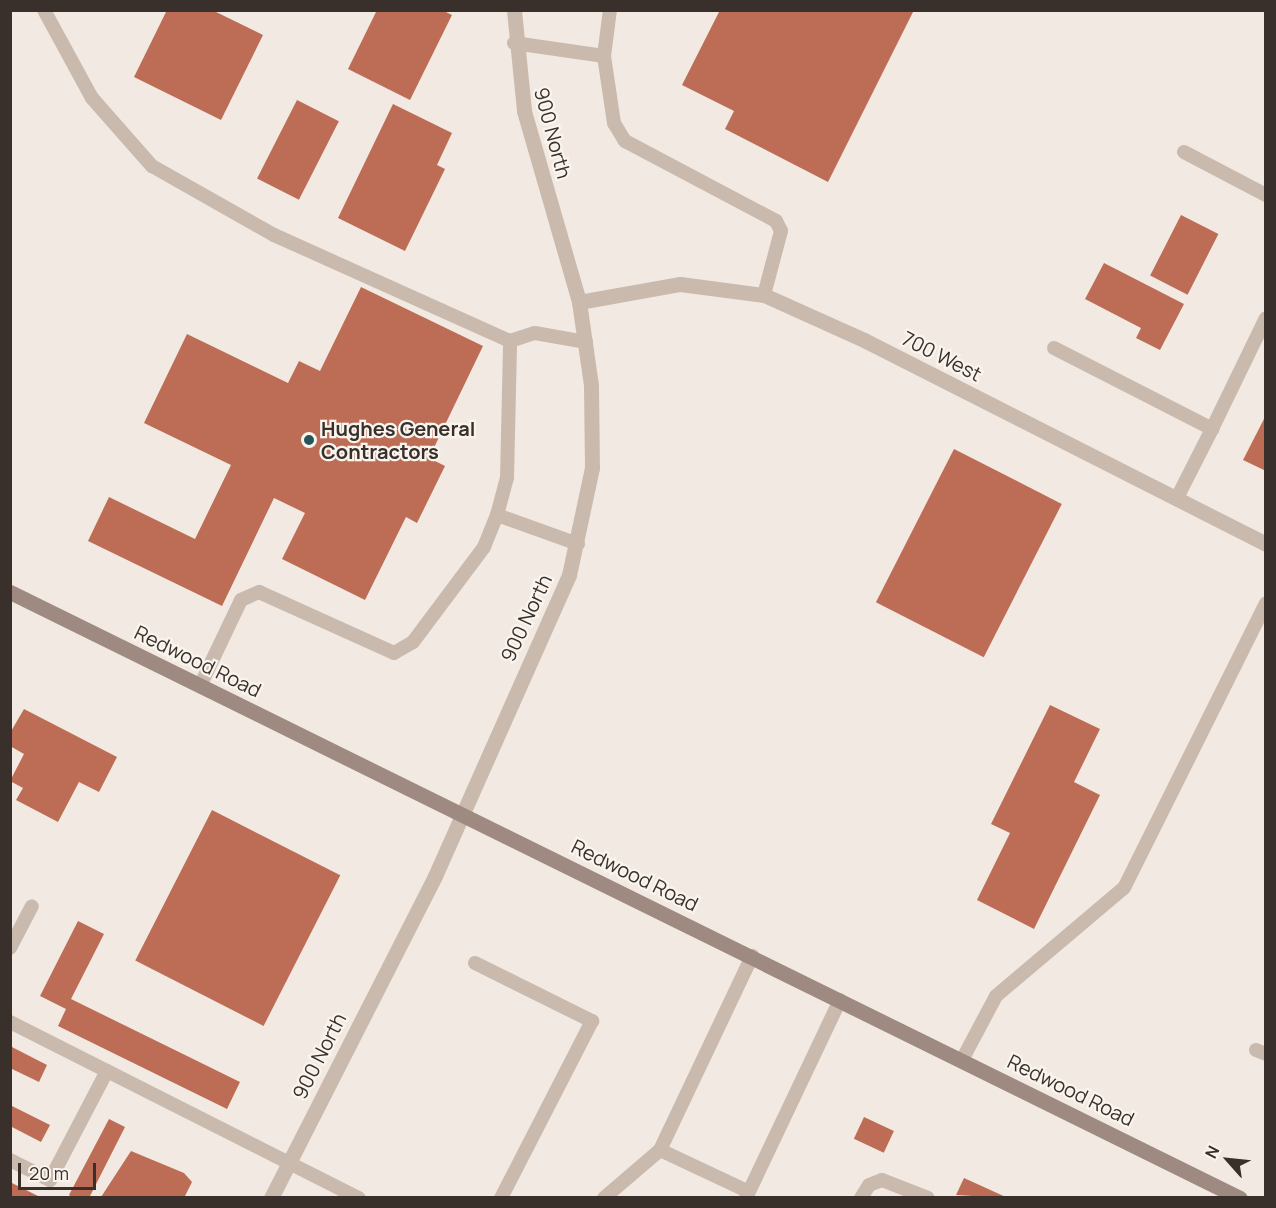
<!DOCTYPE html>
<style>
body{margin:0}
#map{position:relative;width:1276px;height:1208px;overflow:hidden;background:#f2eae2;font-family:Manrope,sans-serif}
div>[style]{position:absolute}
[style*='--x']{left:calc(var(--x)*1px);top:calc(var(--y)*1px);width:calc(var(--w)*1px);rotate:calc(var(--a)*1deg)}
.building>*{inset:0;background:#bd6d55;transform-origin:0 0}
.service>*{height:14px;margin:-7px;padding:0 7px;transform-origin:7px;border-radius:7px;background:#cabaae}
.minor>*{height:15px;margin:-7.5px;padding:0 7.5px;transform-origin:7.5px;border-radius:7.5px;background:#cabaae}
.tertiary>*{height:15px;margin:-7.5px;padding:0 7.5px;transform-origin:7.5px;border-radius:7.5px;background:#cabaae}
.secondary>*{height:15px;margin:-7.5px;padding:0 7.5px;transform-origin:7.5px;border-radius:7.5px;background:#9e8a80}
.dots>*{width:16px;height:16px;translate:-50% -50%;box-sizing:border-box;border:3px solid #faf4ee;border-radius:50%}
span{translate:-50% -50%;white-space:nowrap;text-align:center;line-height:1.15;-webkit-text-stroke:4.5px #faf4ee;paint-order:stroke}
.street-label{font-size:20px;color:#39302c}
.poi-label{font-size:20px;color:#39302c;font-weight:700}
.left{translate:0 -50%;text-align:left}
.frame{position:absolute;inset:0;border:12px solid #39302c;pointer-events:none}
.north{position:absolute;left:1198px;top:1130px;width:60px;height:60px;-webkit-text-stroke:4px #faf4ee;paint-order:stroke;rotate:297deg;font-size:16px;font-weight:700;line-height:24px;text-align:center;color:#39302c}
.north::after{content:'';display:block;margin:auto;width:21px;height:27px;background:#39302c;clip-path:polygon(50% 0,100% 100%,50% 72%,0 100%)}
.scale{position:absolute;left:18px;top:1163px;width:78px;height:27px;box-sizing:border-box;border:3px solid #39302c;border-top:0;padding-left:8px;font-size:18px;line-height:21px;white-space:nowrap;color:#39302c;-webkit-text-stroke:4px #faf4ee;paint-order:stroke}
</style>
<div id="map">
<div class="building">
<div style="clip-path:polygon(167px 10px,212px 10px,263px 35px,221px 120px,134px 77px)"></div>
<div style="clip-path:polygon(377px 10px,442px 10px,452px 15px,410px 100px,348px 69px)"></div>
<div style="clip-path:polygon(720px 10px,914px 10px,828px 182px,725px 129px,734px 111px,682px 85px)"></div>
<div style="left:297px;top:100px;width:47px;height:88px;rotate:27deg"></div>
<div style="clip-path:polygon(393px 104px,452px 133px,437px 165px,445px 169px,405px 251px,338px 218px)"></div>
<div style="left:1181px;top:215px;width:42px;height:68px;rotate:27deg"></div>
<div style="clip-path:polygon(1104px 263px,1184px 304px,1160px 350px,1136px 338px,1141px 328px,1085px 299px)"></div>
<div style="clip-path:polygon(361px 287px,483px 346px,429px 458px,445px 466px,417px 523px,406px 517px,365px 600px,282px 559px,305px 513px,274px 498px,222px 606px,88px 541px,109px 497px,195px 539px,231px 465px,144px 423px,187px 334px,288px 383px,299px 361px,320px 371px)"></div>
<div style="clip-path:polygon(1266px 415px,1266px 471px,1243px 460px)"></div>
<div style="left:954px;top:449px;width:121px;height:172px;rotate:27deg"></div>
<div style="clip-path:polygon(1050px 705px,1100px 729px,1074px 782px,1100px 795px,1034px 929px,977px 900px,1010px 833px,991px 824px)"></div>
<div style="clip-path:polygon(24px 709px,117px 757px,99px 792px,79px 782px,58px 822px,16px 800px,23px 788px,10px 781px,24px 754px,10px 746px,10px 733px)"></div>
<div style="left:212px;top:810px;width:144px;height:169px;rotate:27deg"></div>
<div style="clip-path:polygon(78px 921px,104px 934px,71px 999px,240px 1082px,227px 1109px,58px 1026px,66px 1009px,40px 996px)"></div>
<div style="clip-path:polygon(10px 1046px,47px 1065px,39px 1082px,10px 1068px)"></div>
<div style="clip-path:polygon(10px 1105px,50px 1125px,41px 1142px,10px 1126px)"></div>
<div style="left:864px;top:1117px;width:33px;height:24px;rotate:25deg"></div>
<div style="clip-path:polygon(109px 1119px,125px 1127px,89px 1198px,73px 1198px,69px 1195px)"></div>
<div style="clip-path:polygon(131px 1151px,184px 1173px,192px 1182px,184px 1198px,101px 1197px)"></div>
<div style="clip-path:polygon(964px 1178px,1008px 1198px,956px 1195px)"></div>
<div style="clip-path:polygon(10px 1182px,42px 1198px,10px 1198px)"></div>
</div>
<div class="service">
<div style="--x:44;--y:10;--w:100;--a:61.4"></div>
<div style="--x:92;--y:98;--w:91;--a:48.6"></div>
<div style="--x:152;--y:166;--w:140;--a:29.5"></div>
<div style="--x:274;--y:235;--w:259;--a:24.2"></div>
<div style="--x:514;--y:43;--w:91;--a:8.2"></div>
<div style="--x:604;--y:56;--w:68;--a:81.5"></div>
<div style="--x:614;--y:123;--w:21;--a:59"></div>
<div style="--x:625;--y:141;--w:171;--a:27.9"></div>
<div style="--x:776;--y:221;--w:11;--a:63"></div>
<div style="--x:781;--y:231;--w:66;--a:104.9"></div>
<div style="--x:604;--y:56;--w:46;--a:-82.6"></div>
<div style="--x:1184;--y:152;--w:93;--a:27.7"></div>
<div style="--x:1054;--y:348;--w:178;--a:27.1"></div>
<div style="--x:1212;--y:429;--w:77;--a:116.9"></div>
<div style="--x:1212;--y:429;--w:123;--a:-64.1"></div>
<div style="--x:578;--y:544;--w:86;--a:-160.3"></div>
<div style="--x:497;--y:515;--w:38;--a:-75"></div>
<div style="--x:507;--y:478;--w:137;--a:-88.7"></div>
<div style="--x:510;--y:341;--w:26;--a:-18"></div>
<div style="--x:535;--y:333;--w:52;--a:10"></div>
<div style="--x:200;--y:686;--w:95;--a:-64.5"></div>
<div style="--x:241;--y:600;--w:20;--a:-24"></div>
<div style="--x:259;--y:592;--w:148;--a:24.3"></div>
<div style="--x:394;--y:653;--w:22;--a:-30"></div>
<div style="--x:413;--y:642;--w:119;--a:-53.2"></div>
<div style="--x:484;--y:547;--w:35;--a:-68"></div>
<div style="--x:10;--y:948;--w:47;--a:-62.4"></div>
<div style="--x:475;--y:963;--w:131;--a:26.4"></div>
<div style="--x:592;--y:1021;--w:199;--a:117.2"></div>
<div style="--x:10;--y:1022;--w:391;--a:26.8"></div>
<div style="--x:1256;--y:1050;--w:11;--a:22"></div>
<div style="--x:962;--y:1060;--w:72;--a:-62"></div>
<div style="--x:996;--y:996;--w:167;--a:-40.2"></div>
<div style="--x:1124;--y:888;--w:318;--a:-63.5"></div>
<div style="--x:660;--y:1150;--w:94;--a:25.2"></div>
<div style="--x:10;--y:1160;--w:45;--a:26.6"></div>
<div style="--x:50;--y:1180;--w:123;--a:-62.4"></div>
<div style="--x:604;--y:1198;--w:74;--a:-40.6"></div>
<div style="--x:660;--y:1150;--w:215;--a:-64.6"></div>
<div style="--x:746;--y:1198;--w:219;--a:-64.6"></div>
<div style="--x:861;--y:1198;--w:15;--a:-58"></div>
<div style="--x:869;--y:1185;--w:14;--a:-21"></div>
<div style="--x:882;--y:1180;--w:49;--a:21.4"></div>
</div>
<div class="minor">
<div style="--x:514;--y:10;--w:101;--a:84.3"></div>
<div style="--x:524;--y:111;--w:199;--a:73.9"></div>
</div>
<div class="tertiary">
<div style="--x:271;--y:1198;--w:361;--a:-63"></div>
<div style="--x:435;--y:876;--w:329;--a:-66"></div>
<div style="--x:569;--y:575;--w:109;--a:-77.9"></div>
<div style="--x:592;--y:468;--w:83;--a:-90.7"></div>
<div style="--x:591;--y:385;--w:84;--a:-98.2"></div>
<div style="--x:579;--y:302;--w:103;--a:-10.1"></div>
<div style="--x:680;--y:284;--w:85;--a:7.5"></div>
<div style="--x:764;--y:295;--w:110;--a:24.2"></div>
<div style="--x:864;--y:340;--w:451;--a:26.9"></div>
</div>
<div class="secondary">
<div style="--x:10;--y:592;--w:1371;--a:26.23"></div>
</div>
<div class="dots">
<div style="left:309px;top:440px;background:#245558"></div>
</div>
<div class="street-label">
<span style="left:553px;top:133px;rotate:75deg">900 North</span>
<span style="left:942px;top:356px;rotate:27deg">700 West</span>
<span style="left:526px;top:618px;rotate:-65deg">900 North</span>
<span style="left:198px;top:661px;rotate:26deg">Redwood Road</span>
<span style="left:635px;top:875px;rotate:26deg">Redwood Road</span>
<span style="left:319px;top:1056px;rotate:-63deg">900 North</span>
<span style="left:1071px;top:1090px;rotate:26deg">Redwood Road</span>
</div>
<div class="poi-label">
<span class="left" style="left:321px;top:440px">Hughes General<br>Contractors</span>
</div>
<div class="frame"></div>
<div class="north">N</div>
<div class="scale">20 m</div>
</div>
